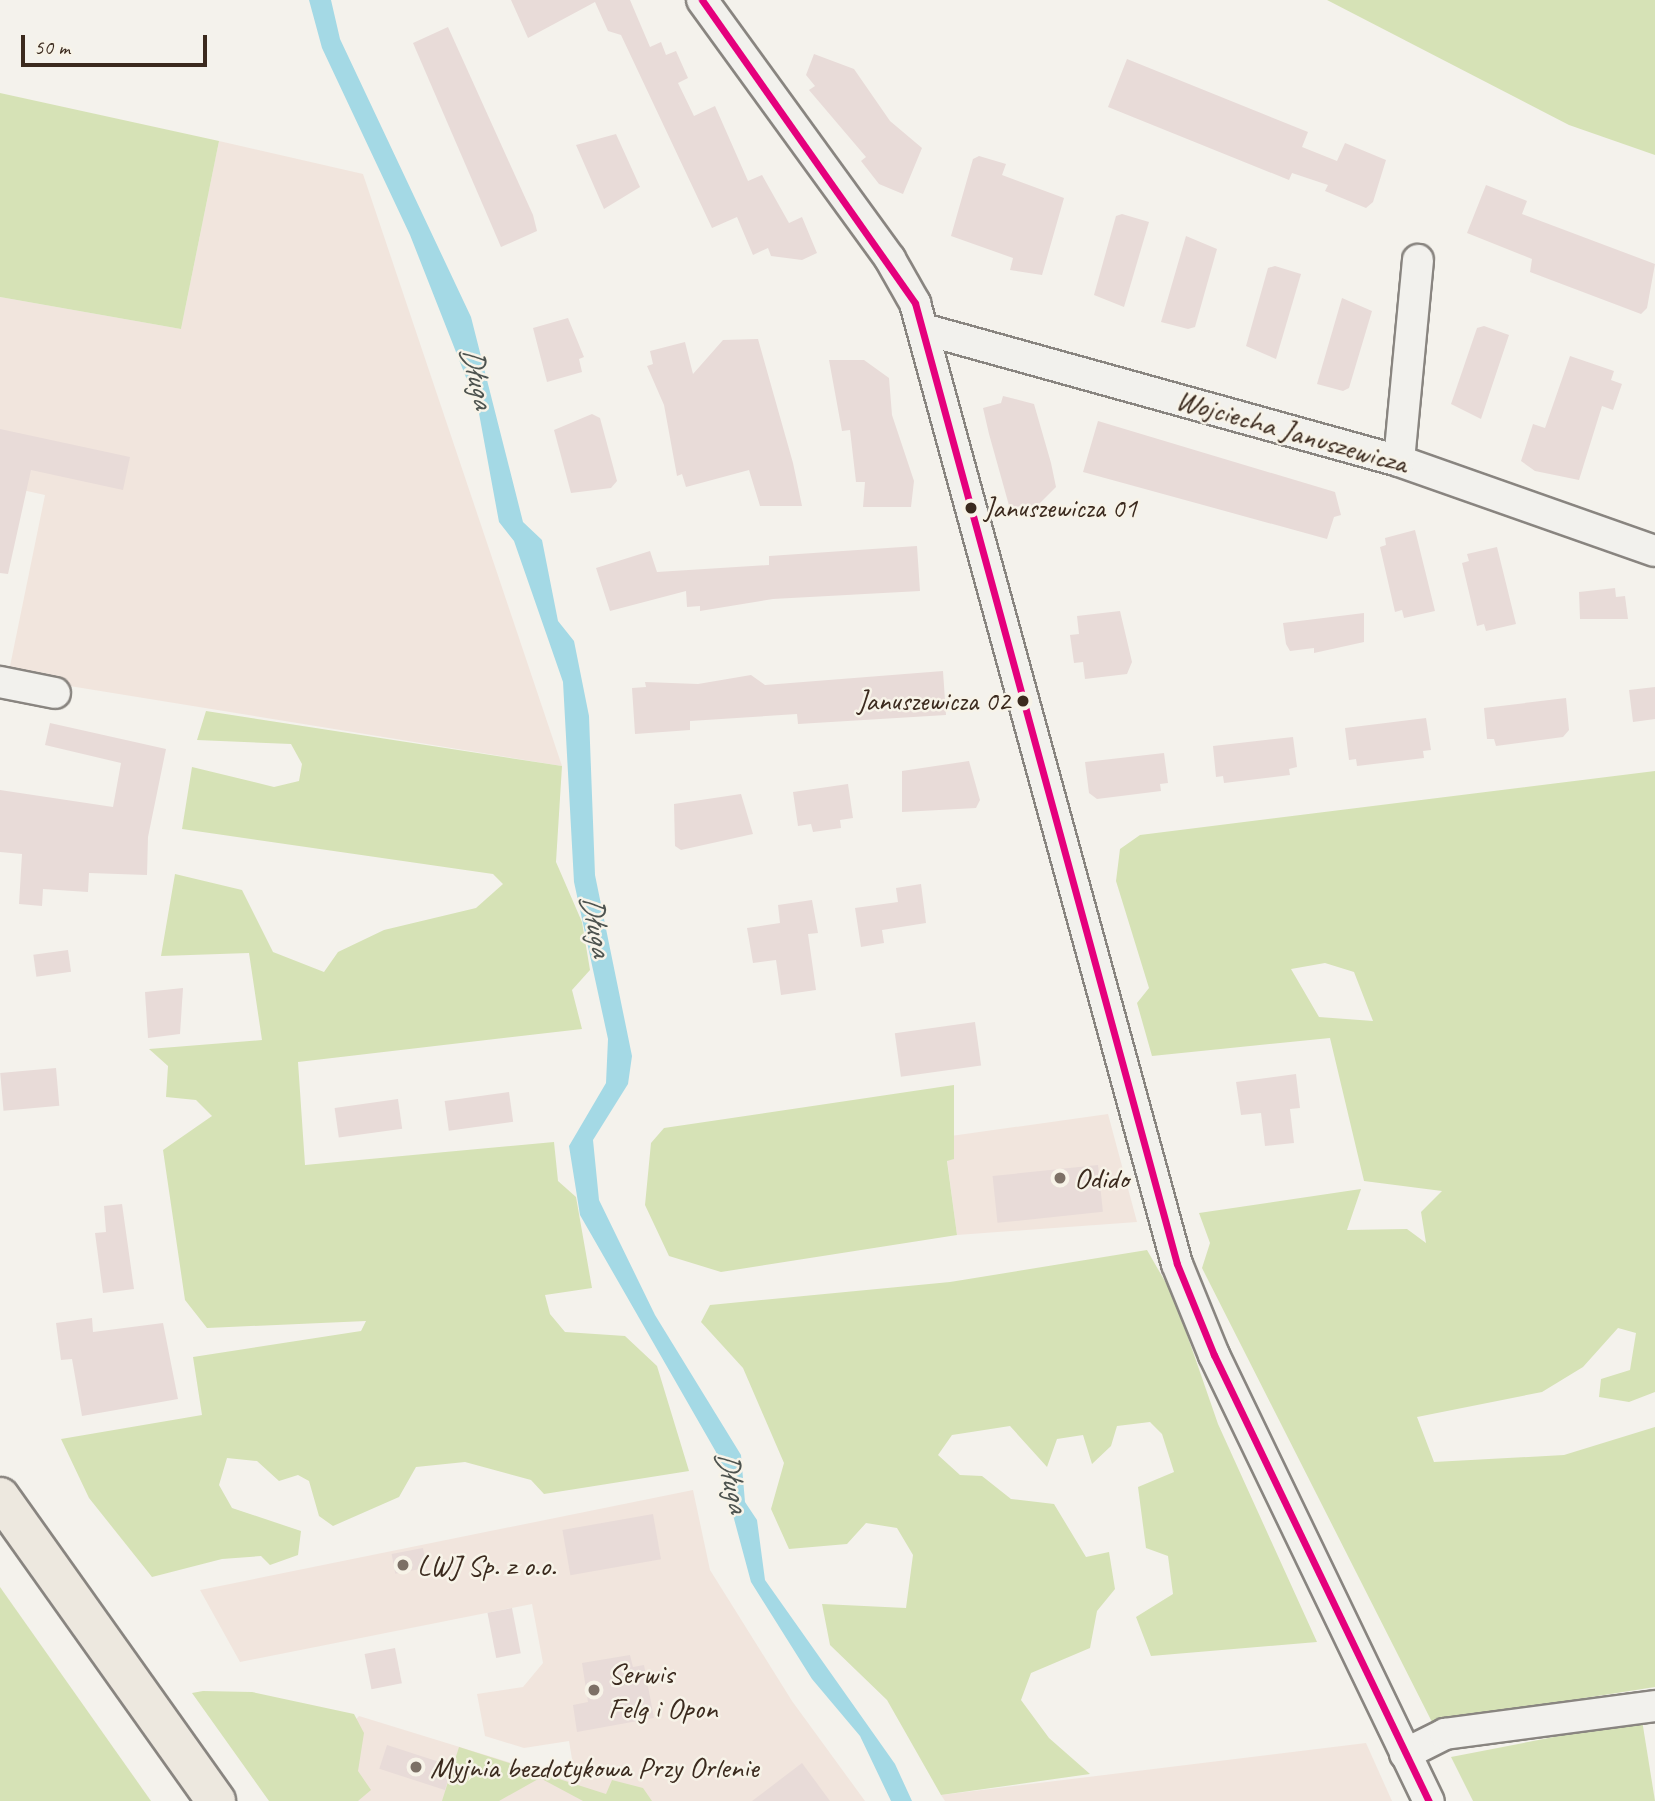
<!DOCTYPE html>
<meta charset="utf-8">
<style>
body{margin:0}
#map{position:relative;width:1655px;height:1801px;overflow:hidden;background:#f4f2ec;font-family:Caveat,sans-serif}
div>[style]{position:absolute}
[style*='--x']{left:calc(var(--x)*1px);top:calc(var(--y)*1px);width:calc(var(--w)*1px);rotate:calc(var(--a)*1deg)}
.built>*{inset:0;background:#f1e5dd}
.green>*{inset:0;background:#d6e2b6}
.water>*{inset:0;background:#a4d9e5}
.building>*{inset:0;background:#e8dbd8;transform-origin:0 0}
.roads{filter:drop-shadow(2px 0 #898580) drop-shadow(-2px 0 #898580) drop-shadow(0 2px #898580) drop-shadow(0 -2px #898580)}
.minor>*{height:30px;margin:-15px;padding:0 15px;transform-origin:15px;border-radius:15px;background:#f2f1ed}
.major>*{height:38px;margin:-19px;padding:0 19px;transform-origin:19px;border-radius:19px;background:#ede8df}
.bus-1>*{height:7px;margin:-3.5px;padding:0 3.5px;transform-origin:3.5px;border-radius:3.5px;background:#e5007d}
.dots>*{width:19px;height:19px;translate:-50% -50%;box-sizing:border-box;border:4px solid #f7f3e8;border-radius:50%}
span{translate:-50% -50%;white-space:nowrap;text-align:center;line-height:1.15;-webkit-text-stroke:5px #f7f3e8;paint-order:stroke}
.bus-label{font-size:28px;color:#3b2a1e}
.left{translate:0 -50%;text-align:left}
.right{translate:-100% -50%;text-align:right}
.street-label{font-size:30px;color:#3b2a1e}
.poi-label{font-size:30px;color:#3b2a1e}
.water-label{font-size:32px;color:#4d534f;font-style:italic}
.scale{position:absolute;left:21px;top:35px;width:186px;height:32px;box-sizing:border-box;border:4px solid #3b2a1e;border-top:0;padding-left:9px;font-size:21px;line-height:24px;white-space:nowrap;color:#3b2a1e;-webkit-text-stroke:5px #f7f3e8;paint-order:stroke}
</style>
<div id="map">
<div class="built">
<div style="clip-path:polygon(219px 141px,363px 174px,562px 766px,8px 676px,45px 495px,0 485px,0 297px,181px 329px)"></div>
<div style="clip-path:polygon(1108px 1114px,1137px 1222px,957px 1235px,947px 1160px,954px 1159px,951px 1136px)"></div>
<div style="clip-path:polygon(693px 1490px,710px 1570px,792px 1701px,865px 1801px,280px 1801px,359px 1716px,576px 1783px,569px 1741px,524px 1748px,485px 1736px,477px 1694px,523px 1687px,543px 1663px,532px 1604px,240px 1662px,200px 1590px)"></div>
<div style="clip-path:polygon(1366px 1743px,1392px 1801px,945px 1801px,941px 1795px)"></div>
</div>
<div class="green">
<div style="clip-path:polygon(1327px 0,1655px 0,1655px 155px,1569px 125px)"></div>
<div style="clip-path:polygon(0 93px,219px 141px,181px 329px,0 297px)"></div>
<div style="clip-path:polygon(206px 711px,562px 766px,556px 862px,582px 922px,590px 970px,572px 990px,582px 1029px,298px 1062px,305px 1165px,554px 1142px,558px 1181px,576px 1197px,592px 1288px,545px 1295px,550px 1314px,565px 1332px,625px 1336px,657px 1366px,689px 1471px,544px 1494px,531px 1480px,465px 1462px,416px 1467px,399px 1497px,333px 1526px,319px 1516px,309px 1481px,298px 1475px,279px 1481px,257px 1461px,227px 1458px,219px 1485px,232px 1508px,301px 1531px,298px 1555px,270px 1565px,261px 1556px,222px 1559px,152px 1577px,89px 1498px,61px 1439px,202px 1415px,193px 1357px,361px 1331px,366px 1321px,207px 1328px,185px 1300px,163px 1150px,212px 1116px,196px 1100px,166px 1097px,168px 1066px,149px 1049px,262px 1040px,249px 953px,161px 956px,175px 874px,242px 890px,273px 952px,324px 972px,338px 952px,384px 930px,476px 908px,503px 884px,493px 874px,182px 829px,192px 767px,274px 787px,299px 781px,302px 764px,291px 744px,197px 740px)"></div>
<div style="clip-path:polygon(evenodd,1655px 771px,1655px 1392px,1629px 1402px,1599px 1397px,1601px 1379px,1630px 1370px,1636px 1333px,1618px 1328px,1583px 1367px,1542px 1392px,1417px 1417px,1434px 1462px,1564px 1455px,1655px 1427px,1655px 1687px,1432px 1722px,1202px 1268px,1210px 1243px,1199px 1213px,1361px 1189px,1347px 1230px,1407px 1229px,1426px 1243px,1421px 1212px,1442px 1191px,1364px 1181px,1330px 1038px,1152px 1056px,1137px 1003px,1149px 988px,1116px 881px,1120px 849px,1140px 835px,1655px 771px,1325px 963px,1354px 972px,1373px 1021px,1319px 1017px,1291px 969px,1325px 963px)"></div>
<div style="clip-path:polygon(954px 1085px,954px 1159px,947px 1161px,957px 1235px,721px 1272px,669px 1256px,645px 1205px,651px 1143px,664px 1128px)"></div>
<div style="clip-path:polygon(1147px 1250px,1174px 1297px,1218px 1424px,1317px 1642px,1151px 1656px,1136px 1617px,1173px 1594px,1168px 1556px,1146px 1548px,1138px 1487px,1174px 1472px,1162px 1434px,1150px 1422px,1117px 1426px,1111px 1446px,1092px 1464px,1083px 1435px,1057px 1439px,1047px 1467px,1010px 1426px,952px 1435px,938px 1455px,960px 1475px,982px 1476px,1011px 1499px,1054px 1504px,1086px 1557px,1109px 1552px,1115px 1589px,1097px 1611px,1090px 1648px,1031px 1673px,1021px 1700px,1049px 1738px,1090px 1774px,941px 1795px,887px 1700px,830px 1645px,822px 1604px,906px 1608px,913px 1555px,897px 1528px,866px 1523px,847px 1544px,789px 1549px,771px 1509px,784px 1463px,743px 1368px,701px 1322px,710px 1305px,950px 1282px)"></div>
<div style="clip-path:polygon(0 1587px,151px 1801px,0 1801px)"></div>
<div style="clip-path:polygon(203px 1691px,252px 1692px,354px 1714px,364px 1733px,358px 1771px,371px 1790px,358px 1801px,269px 1801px,192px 1693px)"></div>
<div style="clip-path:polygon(1642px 1720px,1655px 1801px,1473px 1801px,1451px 1757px)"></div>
<div style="clip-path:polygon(459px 1747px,606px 1794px,612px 1780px,643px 1788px,652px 1801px,583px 1801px,540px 1778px,499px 1801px,442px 1801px)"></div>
</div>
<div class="water">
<div style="clip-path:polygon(309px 0,331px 0,340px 39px,471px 317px,523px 522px,542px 540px,558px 621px,574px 641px,589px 716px,595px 875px,632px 1056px,628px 1084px,593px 1140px,599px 1200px,655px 1315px,741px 1455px,745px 1502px,757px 1520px,765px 1580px,895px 1764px,912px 1801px,891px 1801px,860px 1736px,812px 1679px,751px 1582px,716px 1452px,580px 1215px,569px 1146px,606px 1083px,608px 1039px,574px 882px,563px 682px,514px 541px,499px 522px,478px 408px,410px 235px,322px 48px)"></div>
</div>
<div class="building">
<div style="clip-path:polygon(511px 0,630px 0,650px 47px,661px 42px,666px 55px,676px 51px,688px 78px,678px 83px,694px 116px,715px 106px,748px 181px,762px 175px,789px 223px,802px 217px,817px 253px,802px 260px,771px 256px,768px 248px,753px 255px,737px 217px,712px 228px,621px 35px,608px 31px,595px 2px,528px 38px)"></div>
<div style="clip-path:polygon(448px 27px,533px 215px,537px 231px,501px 247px,413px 43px)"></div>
<div style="clip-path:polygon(814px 54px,854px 69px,890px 121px,922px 148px,903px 194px,879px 184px,861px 161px,866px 157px,809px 90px,815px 86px,806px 75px)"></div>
<div style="clip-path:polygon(1127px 59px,1308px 132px,1302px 147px,1337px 161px,1345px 143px,1386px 160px,1373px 202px,1366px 208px,1325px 191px,1328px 185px,1292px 173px,1289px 180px,1108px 107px)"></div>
<div style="clip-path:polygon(616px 134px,640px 187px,604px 209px,576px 145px)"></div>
<div style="clip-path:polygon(979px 156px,1006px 164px,1002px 175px,1064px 198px,1042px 275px,1010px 270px,1013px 258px,951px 236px,973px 159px)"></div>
<div style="clip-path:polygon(1486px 185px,1527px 201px,1522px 214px,1655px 264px,1647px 308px,1641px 314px,1530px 272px,1532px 259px,1467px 233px)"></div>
<div style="clip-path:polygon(1122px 214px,1149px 222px,1124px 307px,1094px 295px,1116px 216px)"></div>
<div style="clip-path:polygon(1186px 236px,1217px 249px,1195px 327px,1188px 329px,1161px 322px)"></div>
<div style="clip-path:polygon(1275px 266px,1301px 274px,1276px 359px,1246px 346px,1268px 268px)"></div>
<div style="clip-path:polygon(1342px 298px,1372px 311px,1349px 388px,1343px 391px,1317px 384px)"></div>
<div style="clip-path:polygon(568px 318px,584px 357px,579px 359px,582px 372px,547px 382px,533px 328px)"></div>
<div style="clip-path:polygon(1484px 326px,1509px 335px,1481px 419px,1451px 404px,1477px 328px)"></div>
<div style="clip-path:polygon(758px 339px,793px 463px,802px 506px,760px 506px,749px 470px,686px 487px,682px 474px,677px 476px,664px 405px,647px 366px,653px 364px,650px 351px,685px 342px,693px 374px,723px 340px)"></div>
<div style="clip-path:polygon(1570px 356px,1614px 371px,1611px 380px,1622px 384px,1613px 410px,1602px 406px,1579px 480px,1535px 471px,1521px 461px,1533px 424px,1545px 428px)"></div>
<div style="clip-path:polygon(829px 360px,864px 360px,889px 378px,892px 415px,914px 481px,911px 507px,863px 507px,865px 482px,856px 482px,850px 430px,842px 431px)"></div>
<div style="clip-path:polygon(1003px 396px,1034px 404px,1051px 463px,1056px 487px,1034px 509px,1028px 504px,1010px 509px,989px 434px,983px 408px,1001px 403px)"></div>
<div style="clip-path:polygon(592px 414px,600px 418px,617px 481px,611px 488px,571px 493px,554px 430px)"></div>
<div style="clip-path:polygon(1098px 421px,1335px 492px,1341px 515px,1334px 517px,1327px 539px,1083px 472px)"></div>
<div style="clip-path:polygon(0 429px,130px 457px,123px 490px,31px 470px,8px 574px,0 573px)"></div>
<div style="clip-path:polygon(1415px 530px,1435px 611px,1404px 618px,1402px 610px,1395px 612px,1380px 547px,1386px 545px,1385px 538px)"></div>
<div style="clip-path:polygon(917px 546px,920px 591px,773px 599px,700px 611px,700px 606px,687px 607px,686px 591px,610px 611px,596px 568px,650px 551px,657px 572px,769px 565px,769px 556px)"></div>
<div style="clip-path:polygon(1497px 547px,1516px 624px,1486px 631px,1484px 624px,1477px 626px,1462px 563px,1469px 561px,1467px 554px)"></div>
<div style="clip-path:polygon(1615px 588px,1616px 597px,1625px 596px,1628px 619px,1580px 619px,1579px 592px)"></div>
<div style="clip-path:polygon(1120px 611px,1132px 662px,1127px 674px,1085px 679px,1083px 662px,1074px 663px,1070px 635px,1079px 634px,1077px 616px)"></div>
<div style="clip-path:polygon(1364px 613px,1364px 642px,1314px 653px,1314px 648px,1290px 651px,1286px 644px,1283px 623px)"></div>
<div style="clip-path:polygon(943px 671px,946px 715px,798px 724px,797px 714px,690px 721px,690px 730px,635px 734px,632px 688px,646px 687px,645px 682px,698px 684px,751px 675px,765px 685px)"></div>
<div style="clip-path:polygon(1655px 687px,1655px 719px,1633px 722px,1629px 690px)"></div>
<div style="clip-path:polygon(1566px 698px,1569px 730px,1563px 737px,1496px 746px,1494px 739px,1487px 739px,1484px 708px)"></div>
<div style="clip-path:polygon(1426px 718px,1431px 750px,1423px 751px,1424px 758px,1357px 766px,1356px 759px,1349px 760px,1345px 728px)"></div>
<div style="clip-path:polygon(50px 723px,166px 749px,148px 837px,147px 875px,89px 873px,88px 892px,43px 889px,42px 906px,19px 904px,22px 854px,0 852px,0 790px,113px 807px,121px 763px,45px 745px)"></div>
<div style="clip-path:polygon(1293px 737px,1297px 767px,1289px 769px,1290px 775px,1224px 783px,1223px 776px,1216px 777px,1213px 746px)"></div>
<div style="clip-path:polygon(1164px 753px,1168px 783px,1160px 784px,1161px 791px,1097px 799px,1089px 793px,1085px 762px)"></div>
<div style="clip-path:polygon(969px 761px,980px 800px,976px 808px,902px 812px,902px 771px)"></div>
<div style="clip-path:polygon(848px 784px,853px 818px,840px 820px,841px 828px,813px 832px,811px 824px,798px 826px,793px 792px)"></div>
<div style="clip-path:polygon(741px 794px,753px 834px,681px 850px,675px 846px,674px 804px)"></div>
<div style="clip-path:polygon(921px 884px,926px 923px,882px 930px,884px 943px,861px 947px,855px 908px,898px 902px,896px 888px)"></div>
<div style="clip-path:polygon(812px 900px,818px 933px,808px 934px,816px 990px,781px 995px,776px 960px,753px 963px,747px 928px,780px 923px,778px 905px)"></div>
<div style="left:68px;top:950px;width:22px;height:35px;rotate:82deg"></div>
<div style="clip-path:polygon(183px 988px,180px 1034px,148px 1038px,145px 992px)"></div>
<div style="left:975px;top:1022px;width:44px;height:81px;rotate:82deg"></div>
<div style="left:56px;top:1068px;width:38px;height:56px;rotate:85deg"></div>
<div style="clip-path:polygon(1296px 1074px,1300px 1108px,1290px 1109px,1294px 1143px,1265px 1146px,1261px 1113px,1241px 1115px,1236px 1082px)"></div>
<div style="left:509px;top:1092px;width:30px;height:65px;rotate:82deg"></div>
<div style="left:398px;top:1099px;width:30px;height:64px;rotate:82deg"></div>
<div style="left:1098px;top:1165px;width:47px;height:106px;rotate:84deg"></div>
<div style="clip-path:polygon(122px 1204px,134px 1289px,103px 1293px,95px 1233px,106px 1232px,104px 1206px)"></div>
<div style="clip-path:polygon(92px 1318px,93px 1332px,163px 1323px,178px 1399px,82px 1416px,72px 1359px,61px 1360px,56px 1323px)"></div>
<div style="left:653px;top:1514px;width:46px;height:92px;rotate:80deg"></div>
<div style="left:423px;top:1548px;width:20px;height:32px;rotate:79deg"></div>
<div style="left:512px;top:1608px;width:46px;height:25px;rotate:79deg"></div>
<div style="left:395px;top:1648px;width:36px;height:31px;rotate:79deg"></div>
<div style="clip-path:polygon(630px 1655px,633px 1667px,644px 1665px,654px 1718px,577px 1732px,573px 1705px,588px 1702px,582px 1663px)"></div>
<div style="left:387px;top:1745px;width:69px;height:25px;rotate:18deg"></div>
<div style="clip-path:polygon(802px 1763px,830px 1801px,752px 1801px)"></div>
</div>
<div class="roads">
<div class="minor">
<div style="--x:702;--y:0;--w:320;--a:54"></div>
<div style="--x:890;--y:259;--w:51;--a:60.4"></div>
<div style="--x:915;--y:303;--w:996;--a:74.75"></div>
<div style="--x:1177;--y:1264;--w:98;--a:67.9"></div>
<div style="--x:1214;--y:1355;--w:495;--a:64.3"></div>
<div style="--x:923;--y:329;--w:494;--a:15.5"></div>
<div style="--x:1399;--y:461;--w:271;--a:19.4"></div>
<div style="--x:1399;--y:461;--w:202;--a:-84.6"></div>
<div style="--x:0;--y:682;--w:56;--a:11.3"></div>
<div style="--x:1405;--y:1754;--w:45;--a:-26.6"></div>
<div style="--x:1445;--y:1734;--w:212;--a:-7.6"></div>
</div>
<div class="major">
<div style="--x:0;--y:1497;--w:373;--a:54.6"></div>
</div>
</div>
<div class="bus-1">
<div style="--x:702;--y:0;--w:370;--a:54.9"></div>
<div style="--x:915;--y:303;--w:996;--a:74.75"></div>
<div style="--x:1177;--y:1264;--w:98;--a:67.9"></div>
<div style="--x:1214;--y:1355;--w:495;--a:64.3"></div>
</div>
<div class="dots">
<div style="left:971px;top:508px;background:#3b2a1e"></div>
<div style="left:1023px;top:701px;background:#3b2a1e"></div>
<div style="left:1060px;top:1178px;background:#7c7066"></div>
<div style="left:403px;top:1565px;background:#7c7066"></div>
<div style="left:594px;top:1690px;background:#7c7066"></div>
<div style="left:416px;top:1767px;background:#7c7066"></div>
</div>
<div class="bus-label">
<span class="left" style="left:984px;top:508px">Januszewicza 01</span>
<span class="right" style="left:1010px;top:701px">Januszewicza 02</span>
</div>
<div class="street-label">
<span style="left:1292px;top:431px;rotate:16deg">Wojciecha Januszewicza</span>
</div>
<div class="poi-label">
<span class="left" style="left:1074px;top:1178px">Odido</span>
<span class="left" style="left:417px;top:1565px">LWJ Sp. z o.o.</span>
<span class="left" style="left:608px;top:1690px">Serwis<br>Felg i Opon</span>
<span class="left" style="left:430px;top:1767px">Myjnia bezdotykowa Przy Orlenie</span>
</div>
<div class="water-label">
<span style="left:477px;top:377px;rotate:77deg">Długa</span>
<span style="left:596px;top:925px;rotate:79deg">Długa</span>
<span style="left:732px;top:1481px;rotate:77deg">Długa</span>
</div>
<div class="scale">50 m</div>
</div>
